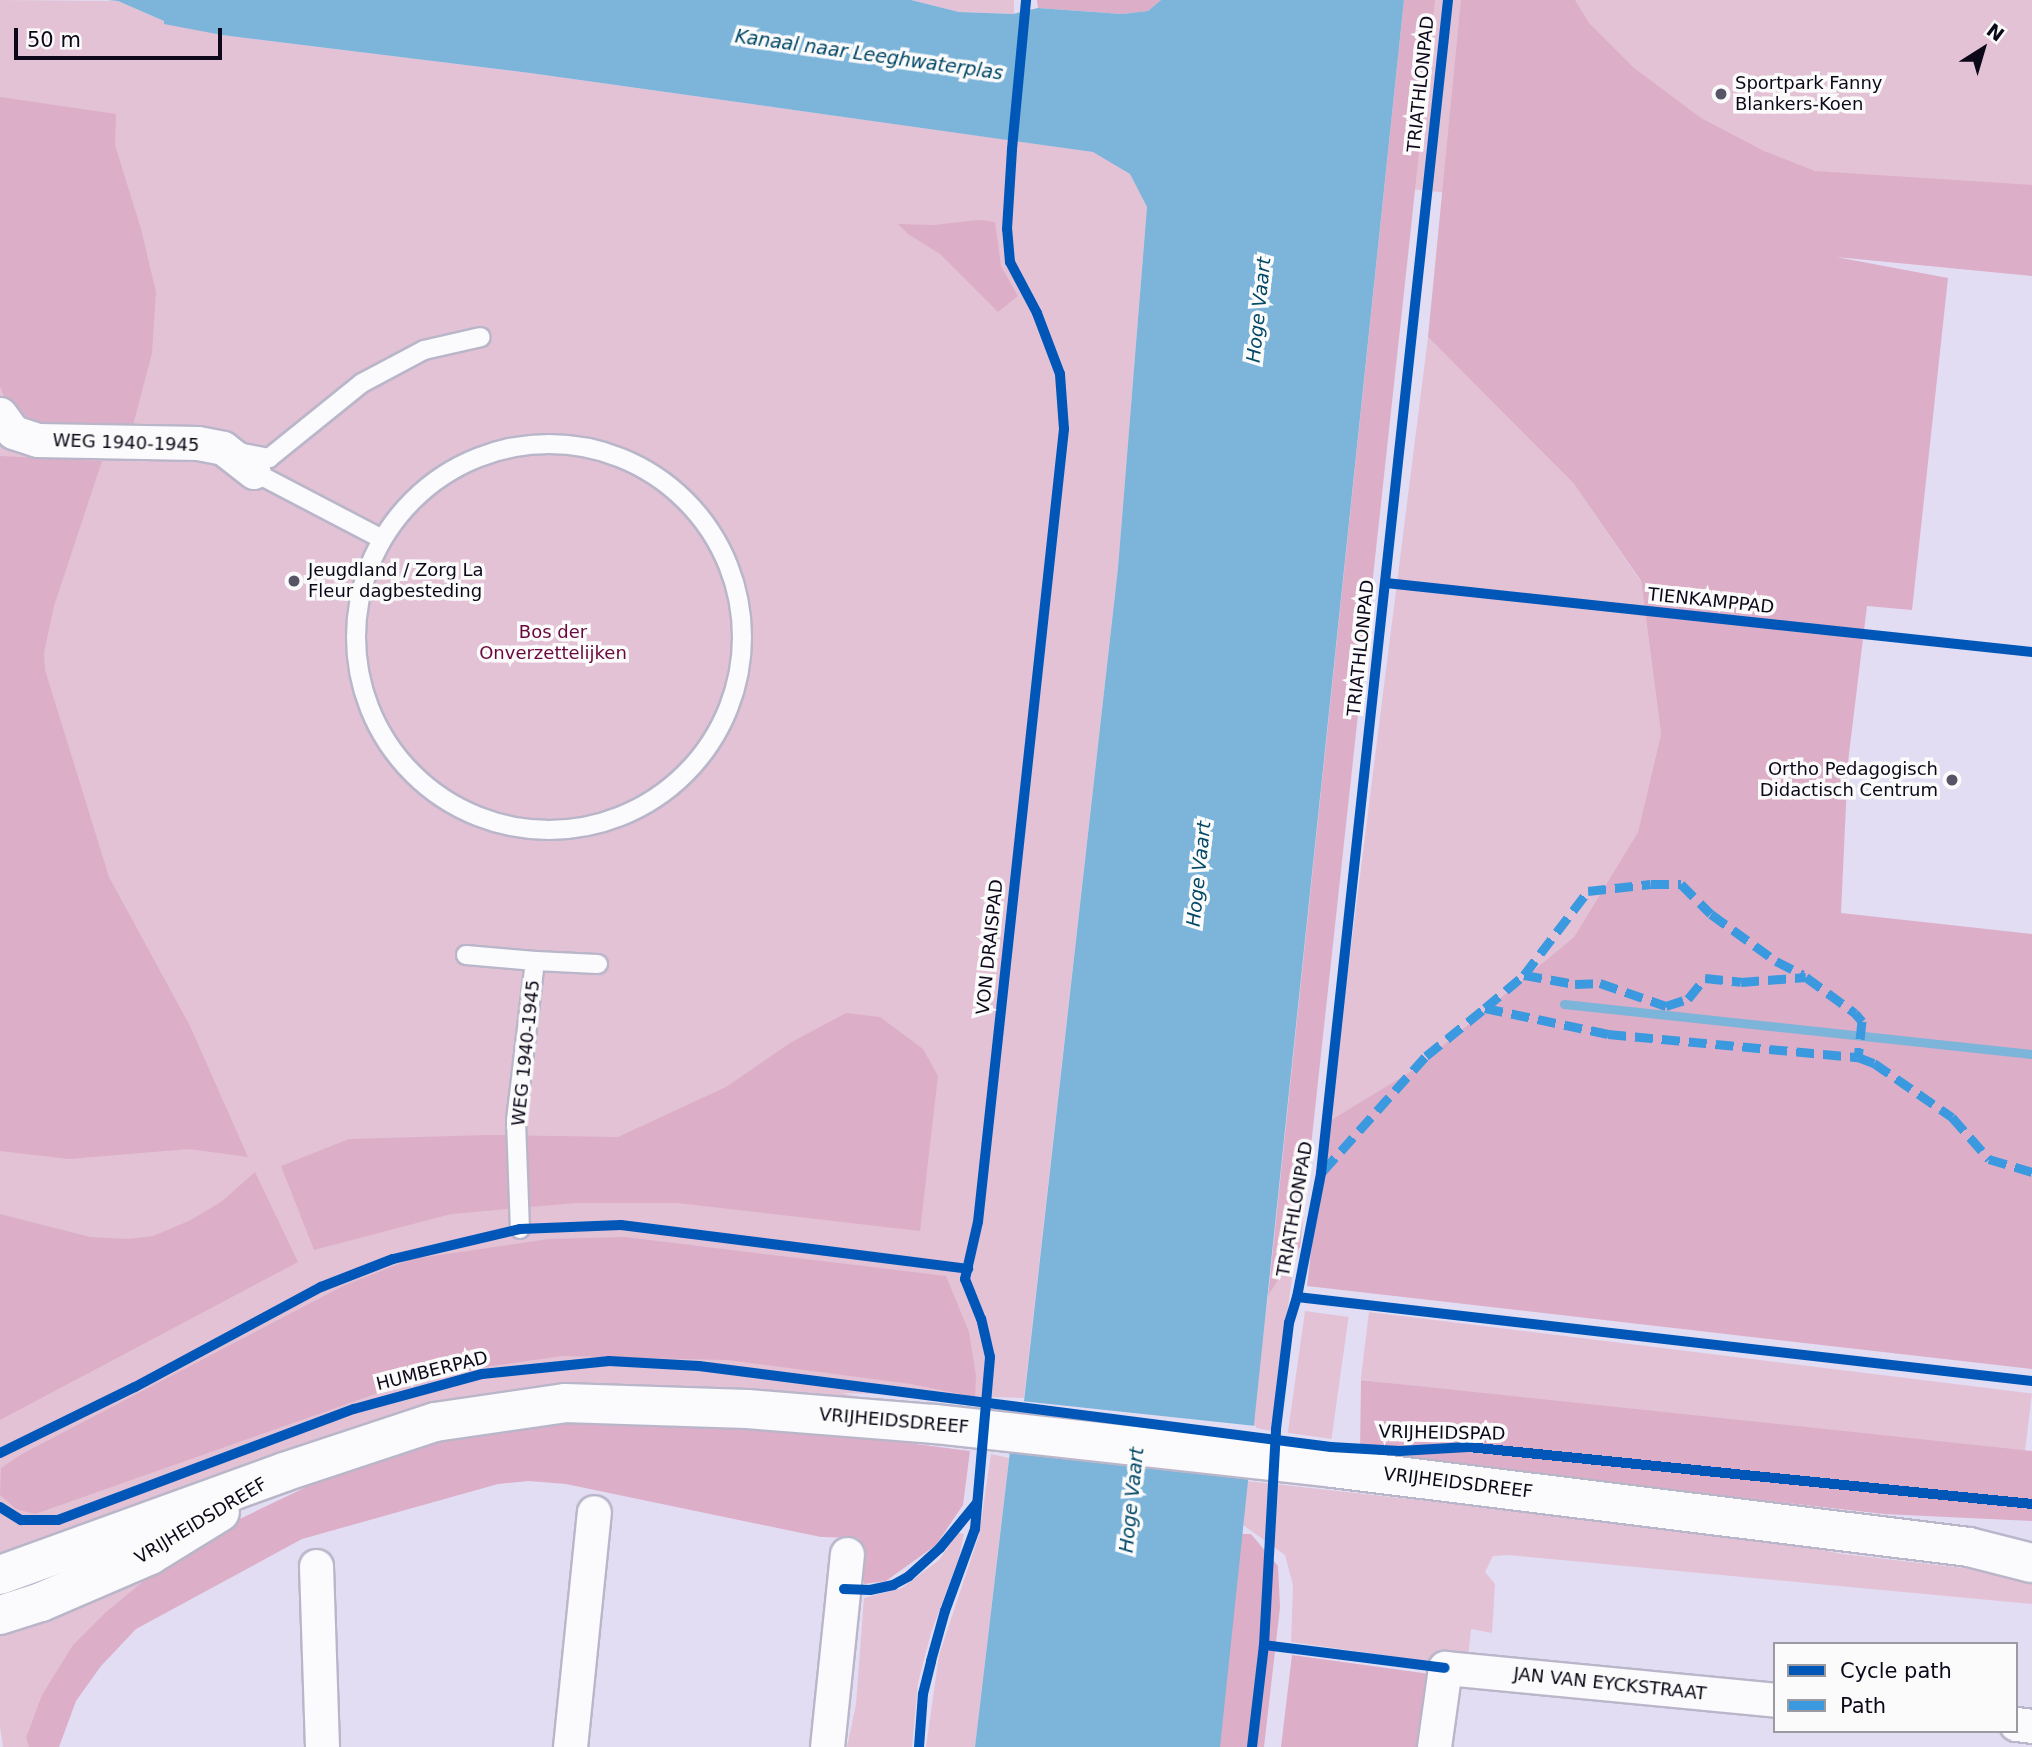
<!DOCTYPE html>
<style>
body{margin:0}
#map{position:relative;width:2032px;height:1747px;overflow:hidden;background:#e2ddf3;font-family:"DejaVu Sans",sans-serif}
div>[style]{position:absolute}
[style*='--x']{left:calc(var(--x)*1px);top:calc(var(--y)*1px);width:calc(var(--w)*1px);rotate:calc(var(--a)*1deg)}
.green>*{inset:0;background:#e3c2d6;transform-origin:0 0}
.forest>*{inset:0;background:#dcaec8}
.water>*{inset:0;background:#7cb4da}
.pier>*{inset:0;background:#e2ddf3}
.stream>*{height:9px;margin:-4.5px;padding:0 4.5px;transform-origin:4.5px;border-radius:4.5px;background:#7cb4da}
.roads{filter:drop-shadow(2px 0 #bab6c9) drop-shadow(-2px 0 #bab6c9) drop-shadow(0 2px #bab6c9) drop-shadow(0 -2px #bab6c9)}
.lane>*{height:18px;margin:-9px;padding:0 9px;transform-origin:9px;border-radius:9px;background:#fbfafd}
.lane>.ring{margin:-9px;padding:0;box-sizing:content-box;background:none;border:18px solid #fbfafd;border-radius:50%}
.street>*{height:33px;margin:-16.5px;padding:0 16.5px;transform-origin:16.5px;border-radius:16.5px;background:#fbfafd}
.secondary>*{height:38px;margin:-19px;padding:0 19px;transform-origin:19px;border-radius:19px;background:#fbfafd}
.quiet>*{height:9px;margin-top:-4.5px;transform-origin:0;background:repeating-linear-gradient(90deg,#3a99df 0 18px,transparent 0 27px)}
.cycleway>*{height:10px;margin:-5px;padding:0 5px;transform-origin:5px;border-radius:5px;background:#0057b8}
.dots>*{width:19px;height:19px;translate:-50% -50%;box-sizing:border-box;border:4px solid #fbfbfb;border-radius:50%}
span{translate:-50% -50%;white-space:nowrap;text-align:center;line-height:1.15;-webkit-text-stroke:7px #fbfbfb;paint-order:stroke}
.street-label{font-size:18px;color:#0d0819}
.poi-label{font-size:18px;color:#0d0819}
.left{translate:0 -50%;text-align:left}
.right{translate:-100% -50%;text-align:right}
.park-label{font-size:18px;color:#6a073c}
.water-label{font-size:19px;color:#024867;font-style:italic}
.legend{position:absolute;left:1773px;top:1642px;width:245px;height:91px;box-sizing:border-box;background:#fbfbfb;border:2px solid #9c9aa1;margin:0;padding:9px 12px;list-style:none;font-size:21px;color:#0d0819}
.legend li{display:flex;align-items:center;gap:14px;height:35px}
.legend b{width:35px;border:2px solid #9c9aa1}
.north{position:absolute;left:1948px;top:14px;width:70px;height:70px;-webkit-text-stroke:5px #fbfbfb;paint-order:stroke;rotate:37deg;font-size:19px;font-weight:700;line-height:28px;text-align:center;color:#0d0819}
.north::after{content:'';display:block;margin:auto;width:24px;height:32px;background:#0d0819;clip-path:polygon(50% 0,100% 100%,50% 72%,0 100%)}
.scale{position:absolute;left:14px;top:28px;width:208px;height:32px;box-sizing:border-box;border:4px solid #0d0819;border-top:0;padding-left:9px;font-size:21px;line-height:24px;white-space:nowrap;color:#0d0819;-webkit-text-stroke:5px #fbfbfb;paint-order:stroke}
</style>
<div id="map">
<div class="green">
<div style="clip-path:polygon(0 0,118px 1px,164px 21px,222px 35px,530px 73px,1094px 152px,1130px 174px,1147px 207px,1118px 568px,1024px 1398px,841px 1393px,926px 1412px,624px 1386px,0 1559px)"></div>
<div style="clip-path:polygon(911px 0,1014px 0,1014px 14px,959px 12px)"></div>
<div style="clip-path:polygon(1420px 0,2032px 0,2032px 253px,1401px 188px)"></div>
<div style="clip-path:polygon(1428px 337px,1574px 484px,1641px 582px,1661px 734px,1638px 832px,1574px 937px,1413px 1070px,1326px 1123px,1334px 1082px)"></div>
<div style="clip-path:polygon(1295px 1256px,1271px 1431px,1252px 1427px,1268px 1296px)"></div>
<div style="left:1305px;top:1311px;width:44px;height:123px;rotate:8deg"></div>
<div style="left:1369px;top:1312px;width:668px;height:68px;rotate:7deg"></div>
<div style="clip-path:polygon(991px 1454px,1009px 1458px,975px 1747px,926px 1747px,939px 1655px,979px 1535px)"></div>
<div style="clip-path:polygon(1247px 1481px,1750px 1537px,1843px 1554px,2032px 1576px,2032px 1604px,1508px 1555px,1493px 1556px,1485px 1572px,1495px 1584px,1492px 1633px,1471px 1629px,1468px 1658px,1443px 1655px,1425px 1661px,1291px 1642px,1293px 1585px,1285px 1555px,1243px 1525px)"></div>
<div style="clip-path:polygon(958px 1533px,964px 1534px,959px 1557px,931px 1633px,918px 1683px,912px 1747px,847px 1747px,856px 1704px,864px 1598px,902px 1588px,939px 1560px)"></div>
<div style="clip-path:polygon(194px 1548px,147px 1578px,107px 1611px,26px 1738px,29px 1747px,3px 1747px,0 1726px,0 1632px)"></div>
</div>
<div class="forest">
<div style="clip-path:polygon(1037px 0,1161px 0,1148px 11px,1122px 14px,1038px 8px)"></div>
<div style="clip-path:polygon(1404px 0,1435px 0,1410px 237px,1300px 1247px,1268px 1296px)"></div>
<div style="clip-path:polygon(1461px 0,1575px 0,1589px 23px,1634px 68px,1701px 118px,1764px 151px,1815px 171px,2032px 185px,2032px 276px,1836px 257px,1948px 278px,1912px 610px,1867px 606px,1848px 762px,1841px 913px,2032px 934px,2032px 1369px,1307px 1286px,1326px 1123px,1413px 1070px,1574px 937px,1638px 832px,1661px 734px,1641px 581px,1574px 484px,1428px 337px)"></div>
<div style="clip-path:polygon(0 97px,116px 114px,115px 145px,141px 229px,156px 292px,152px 353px,131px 433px,30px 425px,9px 411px,0 386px)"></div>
<div style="clip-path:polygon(979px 220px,995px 222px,1001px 266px,1018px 296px,998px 312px,940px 254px,908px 234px,898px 224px,934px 225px)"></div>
<div style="clip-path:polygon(0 456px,102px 461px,54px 606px,44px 653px,45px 670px,109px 877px,190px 1026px,248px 1157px,189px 1149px,69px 1159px,0 1151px)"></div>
<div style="clip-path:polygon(846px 1013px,880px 1017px,923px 1049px,938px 1076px,920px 1231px,677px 1203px,576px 1203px,451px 1214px,314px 1250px,281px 1166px,349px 1139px,488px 1135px,618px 1137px,726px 1087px,790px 1043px)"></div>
<div style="clip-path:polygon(255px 1172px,298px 1262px,0 1420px,0 1214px,90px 1237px,129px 1239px,153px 1236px,189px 1221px,221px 1202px)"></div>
<div style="clip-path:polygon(625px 1237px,946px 1276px,969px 1332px,976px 1376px,975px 1397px,911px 1384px,727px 1360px,562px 1356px,479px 1368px,384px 1391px,35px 1514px,16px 1509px,0 1495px,1px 1468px,22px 1454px,345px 1285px,412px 1259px,549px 1239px)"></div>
<div style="clip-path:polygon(1361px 1380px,2032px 1451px,2032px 1521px,1884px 1514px,1360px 1455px)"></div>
<div style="clip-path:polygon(732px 1420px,970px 1451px,963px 1505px,936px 1545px,886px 1581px,864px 1584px,858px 1538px,821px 1537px,566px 1484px,529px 1481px,498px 1484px,302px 1539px,136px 1629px,101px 1666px,76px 1701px,59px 1747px,29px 1747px,26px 1738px,42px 1695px,73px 1645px,107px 1611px,147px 1578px,194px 1548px,200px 1538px,396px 1444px,469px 1423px)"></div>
<div style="clip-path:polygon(1241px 1534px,1251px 1534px,1278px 1566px,1280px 1607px,1264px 1747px,1218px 1747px)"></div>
<div style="clip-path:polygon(1292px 1655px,1437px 1675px,1427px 1747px,1281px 1747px)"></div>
</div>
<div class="water">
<div style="clip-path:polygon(107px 0,911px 0,959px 12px,1013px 14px,1038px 8px,1122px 14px,1148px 11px,1161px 0,1404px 0,1220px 1747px,975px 1747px,1010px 1451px,1022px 1419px,1118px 568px,1147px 207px,1130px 174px,1093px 152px,530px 73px,222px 35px,164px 24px,164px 21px,118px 1px)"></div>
</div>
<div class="pier">
<div style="clip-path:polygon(1021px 1401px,1256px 1426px,1251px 1477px,1019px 1419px)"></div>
</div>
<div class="stream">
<div style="--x:1564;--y:1004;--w:471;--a:6.1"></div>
</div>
<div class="roads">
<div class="lane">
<div class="ring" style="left:356px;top:444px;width:368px;height:368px"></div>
<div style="--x:238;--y:452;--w:32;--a:11"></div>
<div style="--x:269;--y:458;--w:119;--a:-38.9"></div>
<div style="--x:362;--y:383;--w:70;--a:-28"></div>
<div style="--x:424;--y:350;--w:58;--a:-12.8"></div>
<div style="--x:254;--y:472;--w:142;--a:27.6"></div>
<div style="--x:466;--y:955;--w:69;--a:5"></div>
<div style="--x:535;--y:961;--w:161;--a:96.8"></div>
<div style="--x:516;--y:1121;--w:108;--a:87.9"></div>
<div style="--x:535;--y:961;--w:63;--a:2.7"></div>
</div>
<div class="street">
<div style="--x:0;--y:414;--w:22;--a:54"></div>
<div style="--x:13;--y:432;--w:25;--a:18"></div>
<div style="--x:37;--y:440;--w:161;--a:1.1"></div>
<div style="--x:198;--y:443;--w:25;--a:11"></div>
<div style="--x:223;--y:448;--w:39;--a:38"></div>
<div style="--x:316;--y:1566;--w:181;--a:88.1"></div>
<div style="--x:2016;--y:1724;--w:16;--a:7"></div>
<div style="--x:570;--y:1747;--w:236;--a:-84.2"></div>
<div style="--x:827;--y:1747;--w:194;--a:-84.1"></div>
<div style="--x:1434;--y:1747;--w:80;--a:-82.1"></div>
<div style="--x:1445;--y:1668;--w:332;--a:5.5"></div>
</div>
<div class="secondary">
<div style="--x:0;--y:1575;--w:302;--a:-19.9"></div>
<div style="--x:284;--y:1472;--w:159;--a:-18.3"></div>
<div style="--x:435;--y:1422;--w:131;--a:-8.3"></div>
<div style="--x:565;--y:1403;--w:182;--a:1.9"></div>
<div style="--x:747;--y:1409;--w:189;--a:4.6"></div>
<div style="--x:935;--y:1424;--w:400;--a:6.3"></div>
<div style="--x:1333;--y:1468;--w:641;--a:7.08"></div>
<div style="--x:1969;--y:1547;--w:65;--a:14.3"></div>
<div style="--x:0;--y:1615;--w:43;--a:-17.6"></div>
<div style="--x:41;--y:1602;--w:119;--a:-23.3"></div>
<div style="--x:150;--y:1555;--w:82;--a:-31.6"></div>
</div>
</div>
<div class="quiet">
<div style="--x:1524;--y:975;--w:106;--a:-52.7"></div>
<div style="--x:1588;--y:891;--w:63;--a:-6.3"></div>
<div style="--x:1651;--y:884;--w:30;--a:0"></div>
<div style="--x:1681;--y:884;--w:42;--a:45"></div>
<div style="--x:1711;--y:914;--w:80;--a:35.9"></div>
<div style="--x:1776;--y:961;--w:30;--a:27"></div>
<div style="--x:1485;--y:1008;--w:51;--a:-40.2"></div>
<div style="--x:1524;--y:975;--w:52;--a:10"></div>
<div style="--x:1575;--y:984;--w:25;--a:-2"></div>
<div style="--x:1600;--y:983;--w:70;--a:19.2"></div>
<div style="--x:1666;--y:1006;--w:23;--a:-18"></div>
<div style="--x:1688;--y:999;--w:27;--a:-51"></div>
<div style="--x:1705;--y:978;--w:36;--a:6"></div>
<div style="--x:1741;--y:982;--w:65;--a:-4.4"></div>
<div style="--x:1806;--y:977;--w:61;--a:36.3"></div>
<div style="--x:1855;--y:1013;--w:11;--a:49"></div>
<div style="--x:1862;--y:1021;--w:36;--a:96"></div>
<div style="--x:1323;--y:1171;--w:154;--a:-48.2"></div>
<div style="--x:1426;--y:1056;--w:76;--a:-39.1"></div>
<div style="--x:1485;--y:1008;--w:126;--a:11.9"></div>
<div style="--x:1608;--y:1034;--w:251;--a:5.3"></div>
<div style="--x:1858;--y:1057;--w:17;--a:21"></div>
<div style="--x:1874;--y:1063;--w:95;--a:34.7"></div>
<div style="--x:1952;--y:1117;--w:56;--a:48.6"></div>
<div style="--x:1989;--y:1159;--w:45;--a:16.8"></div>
</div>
<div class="cycleway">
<div style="--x:1386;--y:583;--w:650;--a:6.1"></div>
<div style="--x:1297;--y:1297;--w:740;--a:6.52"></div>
<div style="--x:0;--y:1453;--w:150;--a:-26.1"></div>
<div style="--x:135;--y:1387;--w:211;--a:-28.3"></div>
<div style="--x:321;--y:1287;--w:77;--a:-21.3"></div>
<div style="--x:393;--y:1259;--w:130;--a:-13.3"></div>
<div style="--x:520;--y:1229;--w:101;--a:-2.3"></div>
<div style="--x:621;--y:1225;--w:350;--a:7.2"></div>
<div style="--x:0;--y:1507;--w:25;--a:32"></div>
<div style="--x:21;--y:1520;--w:37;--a:0"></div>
<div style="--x:58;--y:1520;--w:316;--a:-20.6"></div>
<div style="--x:354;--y:1409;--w:133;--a:-15.3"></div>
<div style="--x:482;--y:1374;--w:128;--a:-5.8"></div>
<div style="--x:609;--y:1361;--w:90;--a:3.2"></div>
<div style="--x:699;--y:1366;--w:637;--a:7.3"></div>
<div style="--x:1331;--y:1447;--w:69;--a:3.3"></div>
<div style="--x:1400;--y:1451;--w:68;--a:-3.4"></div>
<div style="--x:1468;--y:1447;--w:567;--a:5.77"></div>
<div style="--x:844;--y:1589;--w:26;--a:2"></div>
<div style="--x:870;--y:1590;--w:24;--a:-12"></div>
<div style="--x:893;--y:1585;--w:18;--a:-29"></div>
<div style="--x:909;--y:1576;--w:42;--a:-42.1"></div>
<div style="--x:940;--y:1548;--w:57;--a:-50.7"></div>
<div style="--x:1264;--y:1645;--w:182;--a:7.2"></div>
<div style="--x:919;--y:1747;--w:53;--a:-85.7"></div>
<div style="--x:923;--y:1694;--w:34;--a:-76"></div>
<div style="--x:931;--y:1661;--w:52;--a:-74.4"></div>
<div style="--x:945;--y:1611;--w:87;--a:-69.9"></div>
<div style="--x:975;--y:1529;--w:173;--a:-85"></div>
<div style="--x:990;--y:1357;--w:39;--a:-103"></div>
<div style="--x:981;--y:1319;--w:43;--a:-111.8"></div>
<div style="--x:965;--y:1279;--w:58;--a:-77.2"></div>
<div style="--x:978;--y:1222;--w:798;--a:-83.81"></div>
<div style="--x:1064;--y:429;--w:55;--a:-94.2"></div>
<div style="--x:1060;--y:374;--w:65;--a:-110.7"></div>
<div style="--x:1037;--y:313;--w:58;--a:-117.9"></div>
<div style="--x:1010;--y:262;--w:33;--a:-95"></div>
<div style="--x:1007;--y:229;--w:80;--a:-86.4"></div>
<div style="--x:1012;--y:149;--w:150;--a:-84.6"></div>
<div style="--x:1252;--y:1747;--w:103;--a:-83.3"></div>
<div style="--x:1264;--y:1645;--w:216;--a:-86.8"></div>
<div style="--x:1276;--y:1429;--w:107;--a:-83"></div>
<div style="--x:1289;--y:1323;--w:27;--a:-73"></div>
<div style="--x:1297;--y:1297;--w:126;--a:-79"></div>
<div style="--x:1321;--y:1173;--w:1180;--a:-83.82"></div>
</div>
<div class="dots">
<div style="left:1721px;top:94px;background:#585365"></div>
<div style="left:294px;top:581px;background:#585365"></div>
<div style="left:1952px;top:780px;background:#585365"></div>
</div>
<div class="street-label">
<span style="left:1421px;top:84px;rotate:-84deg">TRIATHLONPAD</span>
<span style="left:126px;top:443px;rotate:2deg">WEG 1940-1945</span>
<span style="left:1711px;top:601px;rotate:6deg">TIENKAMPPAD</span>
<span style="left:1361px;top:648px;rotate:-84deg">TRIATHLONPAD</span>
<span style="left:990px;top:947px;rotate:-84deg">VON DRAISPAD</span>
<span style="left:526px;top:1053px;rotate:-84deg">WEG 1940-1945</span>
<span style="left:1295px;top:1209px;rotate:-80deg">TRIATHLONPAD</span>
<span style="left:432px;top:1371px;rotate:-14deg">HUMBERPAD</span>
<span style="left:894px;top:1421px;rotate:5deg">VRIJHEIDSDREEF</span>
<span style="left:1442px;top:1433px;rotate:1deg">VRIJHEIDSPAD</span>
<span style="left:1458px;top:1483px;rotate:7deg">VRIJHEIDSDREEF</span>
<span style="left:201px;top:1521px;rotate:-31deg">VRIJHEIDSDREEF</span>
<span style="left:1610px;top:1684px;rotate:6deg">JAN VAN EYCKSTRAAT</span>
</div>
<div class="poi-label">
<span class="left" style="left:1735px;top:94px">Sportpark Fanny<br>Blankers-Koen</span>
<span class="left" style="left:308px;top:581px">Jeugdland / Zorg La<br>Fleur dagbesteding</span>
<span class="right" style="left:1938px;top:780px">Ortho Pedagogisch<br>Didactisch Centrum</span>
</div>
<div class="park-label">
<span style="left:553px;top:643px">Bos der<br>Onverzettelijken</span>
</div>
<div class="water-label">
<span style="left:869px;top:55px;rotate:8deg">Kanaal naar Leeghwaterplas</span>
<span style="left:1259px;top:310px;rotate:-84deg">Hoge Vaart</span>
<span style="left:1199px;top:874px;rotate:-84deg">Hoge Vaart</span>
<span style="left:1132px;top:1500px;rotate:-84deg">Hoge Vaart</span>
</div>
<ul class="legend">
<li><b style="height:9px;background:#0057b8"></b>Cycle path</li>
<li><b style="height:9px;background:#3a99df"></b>Path</li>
</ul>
<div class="north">N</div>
<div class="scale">50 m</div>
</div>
